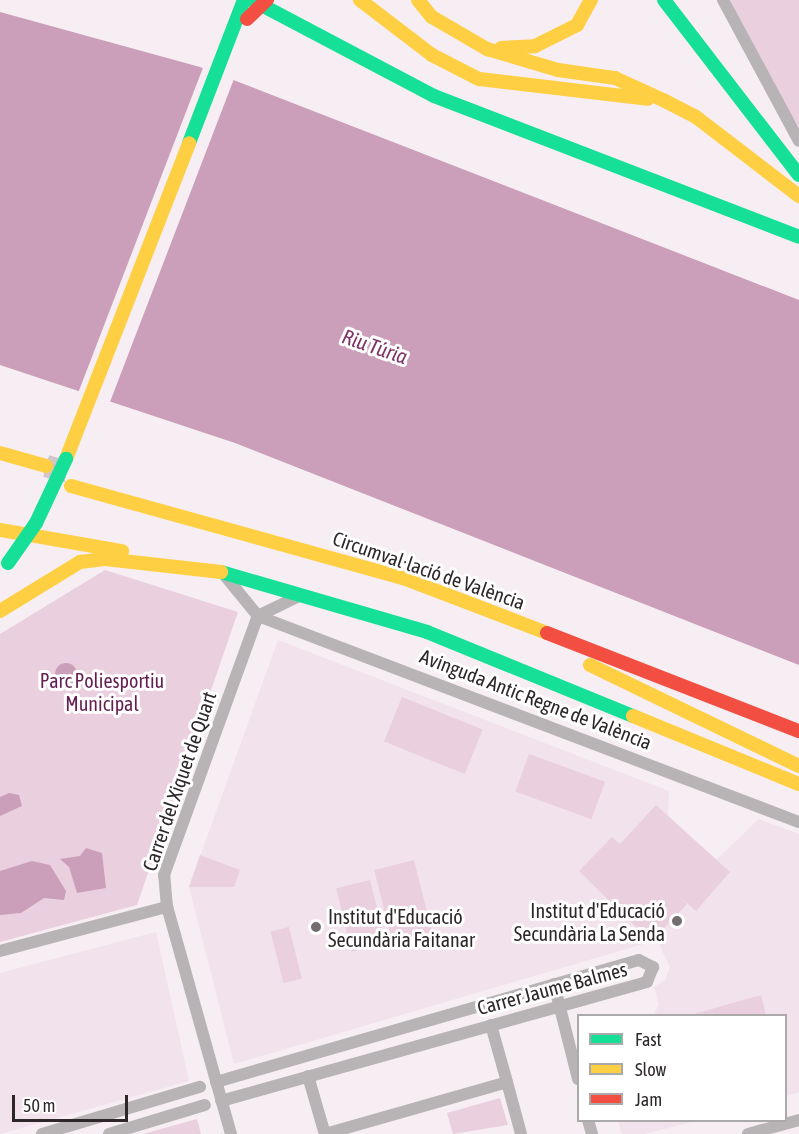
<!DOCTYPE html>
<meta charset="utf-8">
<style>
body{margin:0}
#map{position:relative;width:799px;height:1134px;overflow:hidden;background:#f6eef2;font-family:"Asap Condensed",sans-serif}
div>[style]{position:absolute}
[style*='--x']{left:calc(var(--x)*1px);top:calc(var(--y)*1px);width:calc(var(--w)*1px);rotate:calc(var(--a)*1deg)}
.built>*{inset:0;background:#f2e2eb}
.green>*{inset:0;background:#eacfdf;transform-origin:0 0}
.water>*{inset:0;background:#cb9fba}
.round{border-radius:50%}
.pier>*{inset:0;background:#f6eef2;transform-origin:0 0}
.highway-tunnel>*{height:22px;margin-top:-11px;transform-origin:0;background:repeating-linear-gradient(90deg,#cec6ca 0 22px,transparent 0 33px)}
.street>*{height:12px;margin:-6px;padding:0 6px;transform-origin:6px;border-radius:6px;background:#b8b4b6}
.fast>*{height:14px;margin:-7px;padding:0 7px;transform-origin:7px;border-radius:7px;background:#16e098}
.slow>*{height:14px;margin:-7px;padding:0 7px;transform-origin:7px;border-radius:7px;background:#ffcf43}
.jam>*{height:14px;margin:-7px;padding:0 7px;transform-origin:7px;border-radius:7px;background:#f24e42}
.fast-bridge>*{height:14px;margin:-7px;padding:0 7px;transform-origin:7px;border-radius:7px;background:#16e098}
.jam-bridge>*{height:14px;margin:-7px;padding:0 7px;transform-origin:7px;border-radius:7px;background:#f24e42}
.dots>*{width:16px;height:16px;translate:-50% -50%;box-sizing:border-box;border:3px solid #fff;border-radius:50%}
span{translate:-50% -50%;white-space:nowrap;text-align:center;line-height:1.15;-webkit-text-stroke:6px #fff;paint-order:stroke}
.street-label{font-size:20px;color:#2d272a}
.park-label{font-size:20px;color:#651d50}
.poi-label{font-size:20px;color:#2d272a}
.right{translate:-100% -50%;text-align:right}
.left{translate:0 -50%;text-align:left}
.water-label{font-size:21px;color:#7d3365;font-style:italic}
.legend{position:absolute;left:577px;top:1014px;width:210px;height:108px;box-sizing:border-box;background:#fff;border:2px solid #aba9aa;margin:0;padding:8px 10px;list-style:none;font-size:18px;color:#2d272a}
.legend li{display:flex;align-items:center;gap:12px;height:30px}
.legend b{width:30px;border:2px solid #aba9aa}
.scale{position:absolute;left:12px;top:1095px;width:116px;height:27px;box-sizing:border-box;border:3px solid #2d272a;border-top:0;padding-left:8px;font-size:18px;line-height:21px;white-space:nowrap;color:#2d272a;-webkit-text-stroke:4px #fff;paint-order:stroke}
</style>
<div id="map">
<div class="built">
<div style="clip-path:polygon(278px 640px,669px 791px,668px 816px,716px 860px,759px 819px,799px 834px,799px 1092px,786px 1096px,786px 1016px,654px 1015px,659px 1004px,654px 987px,665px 980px,670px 967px,657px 940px,234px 1064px,189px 887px)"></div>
<div style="clip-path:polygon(156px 932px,189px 1081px,0 1134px,0 973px)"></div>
<div style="clip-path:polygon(618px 1121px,618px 1120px,695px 1121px,645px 1134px,622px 1134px)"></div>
</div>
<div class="green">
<div style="clip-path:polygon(730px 0,799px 0,799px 127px,769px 82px)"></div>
<div style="clip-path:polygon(105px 570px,238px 612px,137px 905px,0 942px,0 634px)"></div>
<div style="left:402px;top:697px;width:87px;height:48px;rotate:22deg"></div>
<div style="left:529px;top:754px;width:81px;height:40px;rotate:20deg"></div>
<div style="clip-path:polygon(656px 805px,730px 872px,696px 911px,673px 891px,687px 904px,651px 942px,579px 871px,612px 837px,620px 844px)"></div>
<div style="clip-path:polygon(200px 855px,240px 870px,234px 887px,189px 887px)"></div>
<div style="left:414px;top:860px;width:81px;height:41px;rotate:76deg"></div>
<div style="left:370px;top:880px;width:65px;height:35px;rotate:76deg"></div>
<div style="left:289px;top:927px;width:53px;height:19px;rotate:76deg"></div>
<div style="clip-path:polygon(761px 995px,766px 1015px,686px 1015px,694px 1014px)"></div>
<div style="clip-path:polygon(500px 1098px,508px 1125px,453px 1134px,447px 1113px)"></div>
<div style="clip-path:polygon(197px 1119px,201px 1134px,143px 1134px)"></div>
</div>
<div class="water">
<div style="clip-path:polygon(0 12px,200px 67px,799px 300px,799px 665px,235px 443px,0 365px)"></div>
<div class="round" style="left:55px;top:663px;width:22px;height:22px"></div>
<div style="clip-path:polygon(9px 793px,19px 795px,22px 806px,0 816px,0 797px)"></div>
<div style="clip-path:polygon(86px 848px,102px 853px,106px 888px,77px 893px,69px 867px,60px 859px,80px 856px)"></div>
<div style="clip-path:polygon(32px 861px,50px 865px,66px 891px,64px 900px,44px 898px,21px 913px,0 915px,0 871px)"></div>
</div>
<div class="pier">
<div style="left:204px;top:65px;width:33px;height:350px;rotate:21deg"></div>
</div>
<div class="highway-tunnel">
<div style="--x:46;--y:466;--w:31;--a:15"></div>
</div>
<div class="street">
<div style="--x:723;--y:0;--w:160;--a:61.7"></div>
<div style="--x:226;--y:577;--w:50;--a:50.6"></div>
<div style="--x:258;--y:616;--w:579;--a:20.85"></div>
<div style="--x:258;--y:616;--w:43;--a:-26"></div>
<div style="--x:0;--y:951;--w:173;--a:-14.8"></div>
<div style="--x:554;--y:984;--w:98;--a:75.8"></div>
<div style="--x:491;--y:1025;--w:59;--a:74.3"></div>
<div style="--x:308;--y:1076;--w:57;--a:73.8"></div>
<div style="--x:216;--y:1082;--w:440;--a:-16.1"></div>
<div style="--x:639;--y:960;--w:16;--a:27"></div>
<div style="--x:653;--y:967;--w:16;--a:112"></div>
<div style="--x:647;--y:982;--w:442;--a:164.4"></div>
<div style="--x:588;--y:1120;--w:15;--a:74"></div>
<div style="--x:42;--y:1134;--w:165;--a:-16.6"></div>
<div style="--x:109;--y:1134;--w:100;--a:-16.8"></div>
<div style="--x:231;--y:1134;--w:236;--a:-105.7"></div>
<div style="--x:167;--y:907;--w:32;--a:-95"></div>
<div style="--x:164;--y:875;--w:276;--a:-70.1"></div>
<div style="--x:325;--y:1134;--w:189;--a:-15.9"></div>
<div style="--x:507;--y:1082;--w:54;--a:74.9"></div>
<div style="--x:748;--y:1134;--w:53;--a:-15.4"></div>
</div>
<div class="fast">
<div style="--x:252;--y:0;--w:206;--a:27.8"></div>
<div style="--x:434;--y:96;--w:391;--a:21.1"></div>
<div style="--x:664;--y:0;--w:221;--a:52.4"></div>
<div style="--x:189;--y:143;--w:153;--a:-69"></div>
<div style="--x:221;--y:572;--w:215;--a:16.2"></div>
<div style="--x:427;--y:632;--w:222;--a:22.2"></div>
</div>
<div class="slow">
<div style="--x:360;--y:0;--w:91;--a:37.4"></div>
<div style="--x:432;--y:55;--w:53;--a:27.1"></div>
<div style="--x:479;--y:79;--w:170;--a:6.7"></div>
<div style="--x:418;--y:0;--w:22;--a:51"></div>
<div style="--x:432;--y:17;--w:64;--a:30.2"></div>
<div style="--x:487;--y:49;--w:74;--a:16.5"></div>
<div style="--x:558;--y:70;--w:58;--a:8"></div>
<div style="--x:615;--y:78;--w:55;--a:24.7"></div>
<div style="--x:665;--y:101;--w:35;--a:27"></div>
<div style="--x:696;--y:117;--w:130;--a:37.5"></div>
<div style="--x:501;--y:48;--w:34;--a:-3"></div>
<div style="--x:535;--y:46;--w:47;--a:-26.6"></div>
<div style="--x:577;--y:25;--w:29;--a:-61"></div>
<div style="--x:0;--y:453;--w:48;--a:15.8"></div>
<div style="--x:66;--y:459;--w:339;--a:-68.7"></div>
<div style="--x:71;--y:486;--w:345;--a:15.5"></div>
<div style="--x:403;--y:578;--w:154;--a:20.9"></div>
<div style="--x:0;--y:530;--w:124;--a:9.8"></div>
<div style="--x:0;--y:611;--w:94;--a:-31.5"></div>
<div style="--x:80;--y:562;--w:25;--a:-7"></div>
<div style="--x:105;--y:559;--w:117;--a:6.4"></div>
<div style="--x:590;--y:665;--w:232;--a:25.8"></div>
<div style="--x:633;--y:716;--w:179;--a:22.3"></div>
</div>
<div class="jam">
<div style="--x:547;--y:633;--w:270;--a:21.3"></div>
</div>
<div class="fast-bridge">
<div style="--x:8;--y:563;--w:49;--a:-55"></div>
<div style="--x:36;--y:523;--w:71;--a:-64.9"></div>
</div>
<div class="jam-bridge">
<div style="--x:247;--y:19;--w:28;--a:-44"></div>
</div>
<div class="dots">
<div style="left:677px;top:921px;background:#736d70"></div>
<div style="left:316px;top:927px;background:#736d70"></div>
</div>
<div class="street-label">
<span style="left:429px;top:570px;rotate:19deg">Circumval·lació de València</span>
<span style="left:536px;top:699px;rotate:21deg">Avinguda Antic Regne de València</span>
<span style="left:179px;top:781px;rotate:-71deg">Carrer del Xiquet de Quart</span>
<span style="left:552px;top:988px;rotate:-15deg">Carrer Jaume Balmes</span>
</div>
<div class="park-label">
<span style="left:102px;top:692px">Parc Poliesportiu<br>Municipal</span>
</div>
<div class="poi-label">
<span class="right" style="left:665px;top:922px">Institut d'Educació<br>Secundària La Senda</span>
<span class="left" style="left:328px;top:928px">Institut d'Educació<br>Secundària Faitanar</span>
</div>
<div class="water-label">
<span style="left:375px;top:346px;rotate:19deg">Riu Túria</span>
</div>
<ul class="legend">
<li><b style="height:8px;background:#16e098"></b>Fast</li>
<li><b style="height:8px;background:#ffcf43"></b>Slow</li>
<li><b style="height:8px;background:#f24e42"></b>Jam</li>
</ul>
<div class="scale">50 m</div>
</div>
